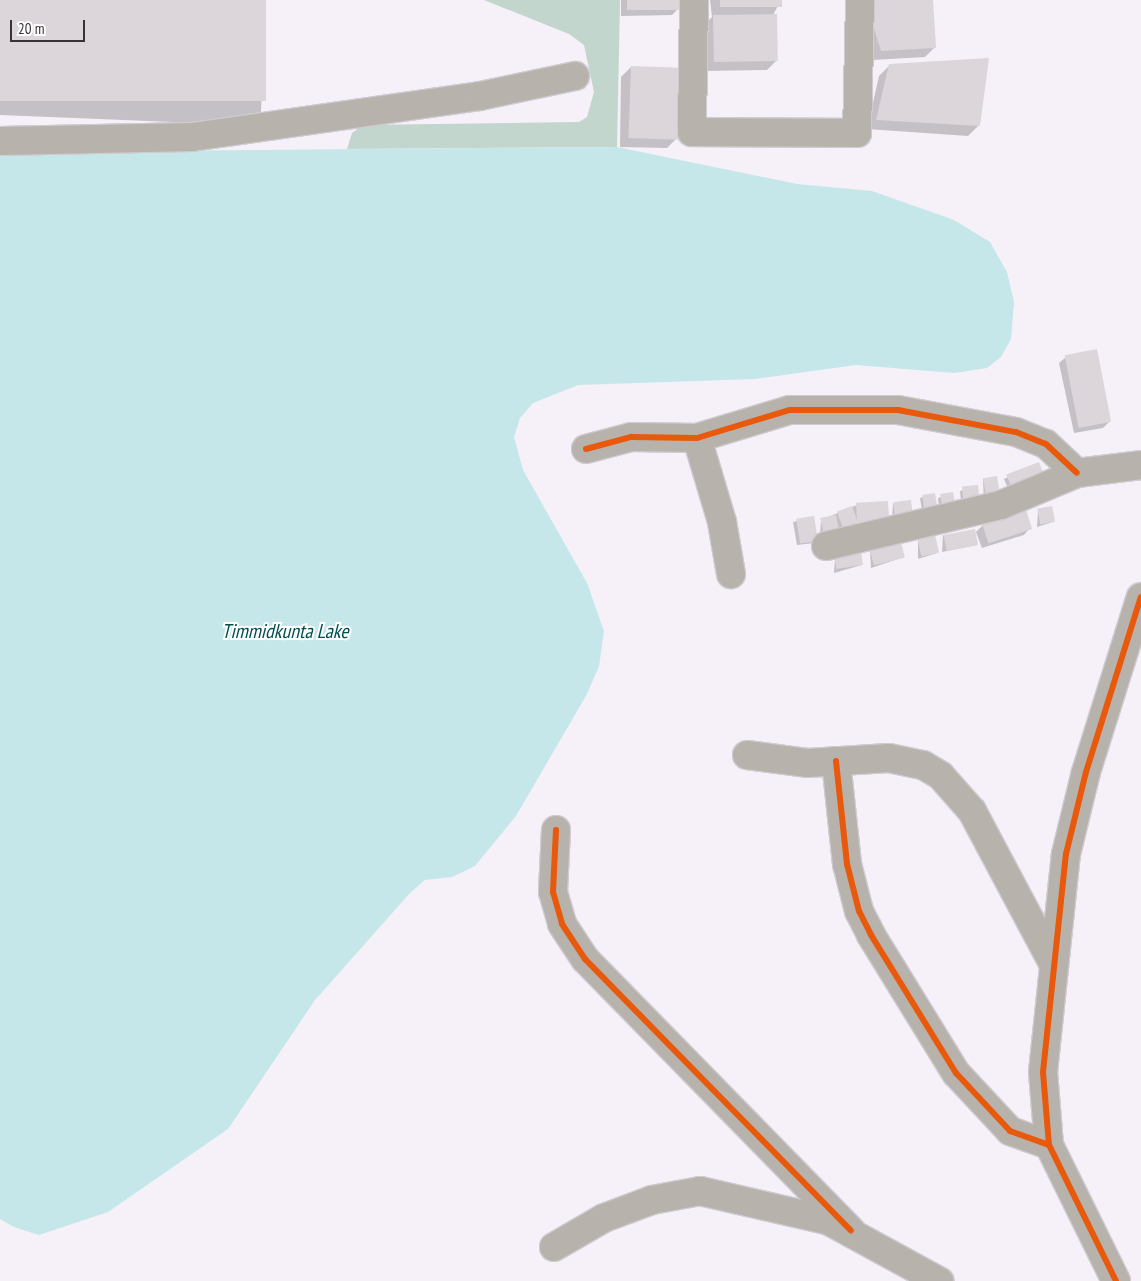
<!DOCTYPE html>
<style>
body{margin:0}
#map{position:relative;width:1141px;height:1281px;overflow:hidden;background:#f6f0f8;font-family:"PT Sans Narrow",sans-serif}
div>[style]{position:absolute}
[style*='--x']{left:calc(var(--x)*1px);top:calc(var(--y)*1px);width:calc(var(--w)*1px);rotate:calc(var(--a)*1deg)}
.forest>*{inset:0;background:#c2d6ce}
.water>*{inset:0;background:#c5e7e9}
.shadow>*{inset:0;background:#0003}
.building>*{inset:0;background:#dcd5da;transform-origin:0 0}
.roads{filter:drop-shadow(1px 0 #cfcbd1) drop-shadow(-1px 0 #cfcbd1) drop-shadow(0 1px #cfcbd1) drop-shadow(0 -1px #cfcbd1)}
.minor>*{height:28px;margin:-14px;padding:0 14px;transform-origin:14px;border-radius:14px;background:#b7b3ac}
.cycleway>*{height:6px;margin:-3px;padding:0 3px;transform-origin:3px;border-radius:3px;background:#e8590c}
span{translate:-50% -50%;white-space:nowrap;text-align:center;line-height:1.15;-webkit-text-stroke:4px #fefefe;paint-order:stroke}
.water-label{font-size:20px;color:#004e4f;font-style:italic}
.scale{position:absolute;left:10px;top:20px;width:75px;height:22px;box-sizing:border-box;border:2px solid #383339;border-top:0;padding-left:6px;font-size:15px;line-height:18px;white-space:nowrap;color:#383339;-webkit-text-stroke:4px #fefefe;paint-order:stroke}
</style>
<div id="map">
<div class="forest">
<div style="clip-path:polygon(484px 0,620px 0,617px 147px,347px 149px,352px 133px,363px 125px,579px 122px,587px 117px,594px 92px,584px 45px,569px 34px)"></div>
</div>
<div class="water">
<div style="clip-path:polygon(617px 147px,797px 184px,872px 191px,954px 220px,990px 242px,1007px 272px,1014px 302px,1011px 339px,1001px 357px,987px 368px,954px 373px,856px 365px,755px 379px,578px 385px,533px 403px,520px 418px,514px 437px,523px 470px,587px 583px,604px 631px,599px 666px,587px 694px,516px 816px,475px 866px,452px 877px,425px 880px,410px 893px,315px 1000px,228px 1129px,108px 1212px,39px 1235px,14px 1227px,0 1219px,0 152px)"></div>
</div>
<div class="shadow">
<div style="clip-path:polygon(0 0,265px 0,261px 112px,247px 125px,0 115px)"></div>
<div style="clip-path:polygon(621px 0,678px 0,678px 9px,672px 15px,621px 16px)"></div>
<div style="clip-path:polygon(710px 0,781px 0,773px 15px,777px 60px,767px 70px,704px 71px,703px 26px,712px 17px)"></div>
<div style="clip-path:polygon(853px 0,932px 0,935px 47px,925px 57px,872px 60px)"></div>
<div style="clip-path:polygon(889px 66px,978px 126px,968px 136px,867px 129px,879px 76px)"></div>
<div style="clip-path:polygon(631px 67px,677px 138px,667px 148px,620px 147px,621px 77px)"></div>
<div style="clip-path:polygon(1066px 357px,1110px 421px,1103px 428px,1074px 433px,1059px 363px)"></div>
<div style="clip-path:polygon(1038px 464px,1010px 493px,1004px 479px)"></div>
<div style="clip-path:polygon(983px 478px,1000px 501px,984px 506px)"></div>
<div style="clip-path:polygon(977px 486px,962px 511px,960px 491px)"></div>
<div style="clip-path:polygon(934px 494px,923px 517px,920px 498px)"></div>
<div style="clip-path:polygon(952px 494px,940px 515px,938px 498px)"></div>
<div style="clip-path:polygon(893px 503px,908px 520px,892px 521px)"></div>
<div style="clip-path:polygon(857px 505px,888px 521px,820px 535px,821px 520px)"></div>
<div style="clip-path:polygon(1038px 510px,1053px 522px,1037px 527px)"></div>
<div style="clip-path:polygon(813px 517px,814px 543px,797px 545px,793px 522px)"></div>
<div style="clip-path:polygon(983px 525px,1030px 528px,1024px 535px,982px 548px,976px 532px)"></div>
<div style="clip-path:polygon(943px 535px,977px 545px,942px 552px)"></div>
<div style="clip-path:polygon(918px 540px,937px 553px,918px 559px)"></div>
<div style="clip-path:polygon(870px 550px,904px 557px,871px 568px)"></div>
<div style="clip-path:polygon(835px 558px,862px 565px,834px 573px)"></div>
</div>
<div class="building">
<div style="left:0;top:0;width:266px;height:101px"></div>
<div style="left:627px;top:0;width:52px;height:10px"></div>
<div style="left:720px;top:0;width:62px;height:7px"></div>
<div style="clip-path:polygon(865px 0,933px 0,936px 48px,881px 51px)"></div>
<div style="left:777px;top:14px;width:47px;height:64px;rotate:89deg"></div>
<div style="clip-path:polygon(989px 58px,980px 126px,876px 120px,889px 64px)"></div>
<div style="left:631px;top:66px;width:49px;height:72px;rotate:2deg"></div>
<div style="left:1097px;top:349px;width:74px;height:33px;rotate:79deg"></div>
<div style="left:1039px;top:462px;width:19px;height:35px;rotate:69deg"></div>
<div style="left:997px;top:476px;width:26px;height:14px;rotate:81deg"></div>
<div style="left:978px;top:485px;width:22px;height:16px;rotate:85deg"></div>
<div style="left:953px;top:492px;width:18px;height:13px;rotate:81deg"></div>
<div style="left:935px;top:493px;width:20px;height:13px;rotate:81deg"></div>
<div style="left:911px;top:500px;width:17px;height:18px;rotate:83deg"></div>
<div style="left:888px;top:501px;width:21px;height:32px;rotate:87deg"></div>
<div style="left:852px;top:506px;width:20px;height:16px;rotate:70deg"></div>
<div style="left:1052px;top:506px;width:16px;height:15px;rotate:79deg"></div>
<div style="left:1026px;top:510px;width:20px;height:46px;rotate:72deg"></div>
<div style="left:836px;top:515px;width:15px;height:16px;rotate:79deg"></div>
<div style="left:814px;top:516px;width:25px;height:18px;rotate:81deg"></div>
<div style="left:975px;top:529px;width:16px;height:32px;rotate:79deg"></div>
<div style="left:935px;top:535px;width:18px;height:18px;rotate:77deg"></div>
<div style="left:901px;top:542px;width:16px;height:32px;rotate:76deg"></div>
<div style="left:861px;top:552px;width:13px;height:27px;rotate:81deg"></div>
</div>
<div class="roads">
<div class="minor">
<div style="--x:694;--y:0;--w:132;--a:90.9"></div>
<div style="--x:692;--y:132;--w:165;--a:0.3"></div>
<div style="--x:857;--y:133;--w:133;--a:-88.7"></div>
<div style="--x:0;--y:141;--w:192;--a:-1.2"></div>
<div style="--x:192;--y:137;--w:291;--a:-8.1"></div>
<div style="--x:480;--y:96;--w:97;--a:-11.9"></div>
<div style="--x:697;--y:438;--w:88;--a:73.4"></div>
<div style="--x:722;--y:522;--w:53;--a:80.2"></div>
<div style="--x:586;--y:449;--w:47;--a:-14.9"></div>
<div style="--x:631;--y:437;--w:66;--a:0.9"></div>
<div style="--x:697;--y:438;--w:97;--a:-16.8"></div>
<div style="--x:790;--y:410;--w:108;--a:0"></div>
<div style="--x:898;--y:410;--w:120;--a:10.6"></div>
<div style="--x:1016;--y:432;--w:32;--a:22"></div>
<div style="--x:1046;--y:444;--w:42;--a:43.1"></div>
<div style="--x:826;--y:546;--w:180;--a:-13.2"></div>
<div style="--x:1001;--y:505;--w:82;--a:-22.8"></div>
<div style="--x:1077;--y:473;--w:64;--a:-7.1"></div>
<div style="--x:747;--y:755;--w:62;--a:7.5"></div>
<div style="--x:808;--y:763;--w:81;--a:-3.5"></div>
<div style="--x:889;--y:758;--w:35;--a:12"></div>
<div style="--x:923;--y:765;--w:21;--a:31"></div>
<div style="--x:941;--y:776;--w:47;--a:48.5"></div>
<div style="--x:972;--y:811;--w:174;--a:62"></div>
<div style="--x:836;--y:761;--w:104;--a:83.9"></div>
<div style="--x:847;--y:864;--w:49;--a:75.7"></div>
<div style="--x:859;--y:911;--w:27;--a:63"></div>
<div style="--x:871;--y:935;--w:162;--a:58.4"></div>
<div style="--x:956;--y:1073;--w:79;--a:47"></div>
<div style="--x:1010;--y:1131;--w:41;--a:19.7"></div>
<div style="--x:556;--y:830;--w:62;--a:92.8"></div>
<div style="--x:553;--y:892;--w:33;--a:74"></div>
<div style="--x:562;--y:924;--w:42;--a:56.7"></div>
<div style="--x:585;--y:959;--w:380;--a:45.6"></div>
<div style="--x:554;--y:1247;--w:58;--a:-30.1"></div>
<div style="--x:604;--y:1218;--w:51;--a:-20.6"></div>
<div style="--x:652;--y:1200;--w:49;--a:-10.6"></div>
<div style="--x:700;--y:1191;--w:130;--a:12.9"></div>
<div style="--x:827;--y:1220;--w:128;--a:28.6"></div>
<div style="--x:1116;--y:1281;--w:152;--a:-116.2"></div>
<div style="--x:1049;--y:1145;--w:73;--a:-94.7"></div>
<div style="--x:1043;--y:1072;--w:219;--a:-84"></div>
<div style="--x:1066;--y:854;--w:84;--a:-76.3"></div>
<div style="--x:1086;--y:772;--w:183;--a:-72.6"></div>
</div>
</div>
<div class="cycleway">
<div style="--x:586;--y:449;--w:47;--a:-14.9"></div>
<div style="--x:631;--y:437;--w:66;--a:0.9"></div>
<div style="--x:697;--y:438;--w:97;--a:-16.8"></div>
<div style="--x:790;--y:410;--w:108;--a:0"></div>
<div style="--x:898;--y:410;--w:120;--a:10.6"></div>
<div style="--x:1016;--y:432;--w:32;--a:22"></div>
<div style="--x:1046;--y:444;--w:42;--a:43.1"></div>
<div style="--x:836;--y:761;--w:104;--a:83.9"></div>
<div style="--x:847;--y:864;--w:49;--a:75.7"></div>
<div style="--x:859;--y:911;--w:27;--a:63"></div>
<div style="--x:871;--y:935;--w:162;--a:58.4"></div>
<div style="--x:956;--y:1073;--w:79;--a:47"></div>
<div style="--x:1010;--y:1131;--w:41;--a:19.7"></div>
<div style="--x:556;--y:830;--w:62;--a:92.8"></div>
<div style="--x:553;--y:892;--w:33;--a:74"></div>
<div style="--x:562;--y:924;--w:42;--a:56.7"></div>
<div style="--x:585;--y:959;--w:380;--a:45.6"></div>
<div style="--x:1116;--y:1281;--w:152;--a:-116.2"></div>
<div style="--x:1049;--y:1145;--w:73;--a:-94.7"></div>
<div style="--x:1043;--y:1072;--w:219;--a:-84"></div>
<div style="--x:1066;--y:854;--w:84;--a:-76.3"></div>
<div style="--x:1086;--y:772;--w:183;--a:-72.6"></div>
</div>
<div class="water-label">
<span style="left:285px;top:631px">Timmidkunta Lake</span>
</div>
<div class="scale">20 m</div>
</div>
